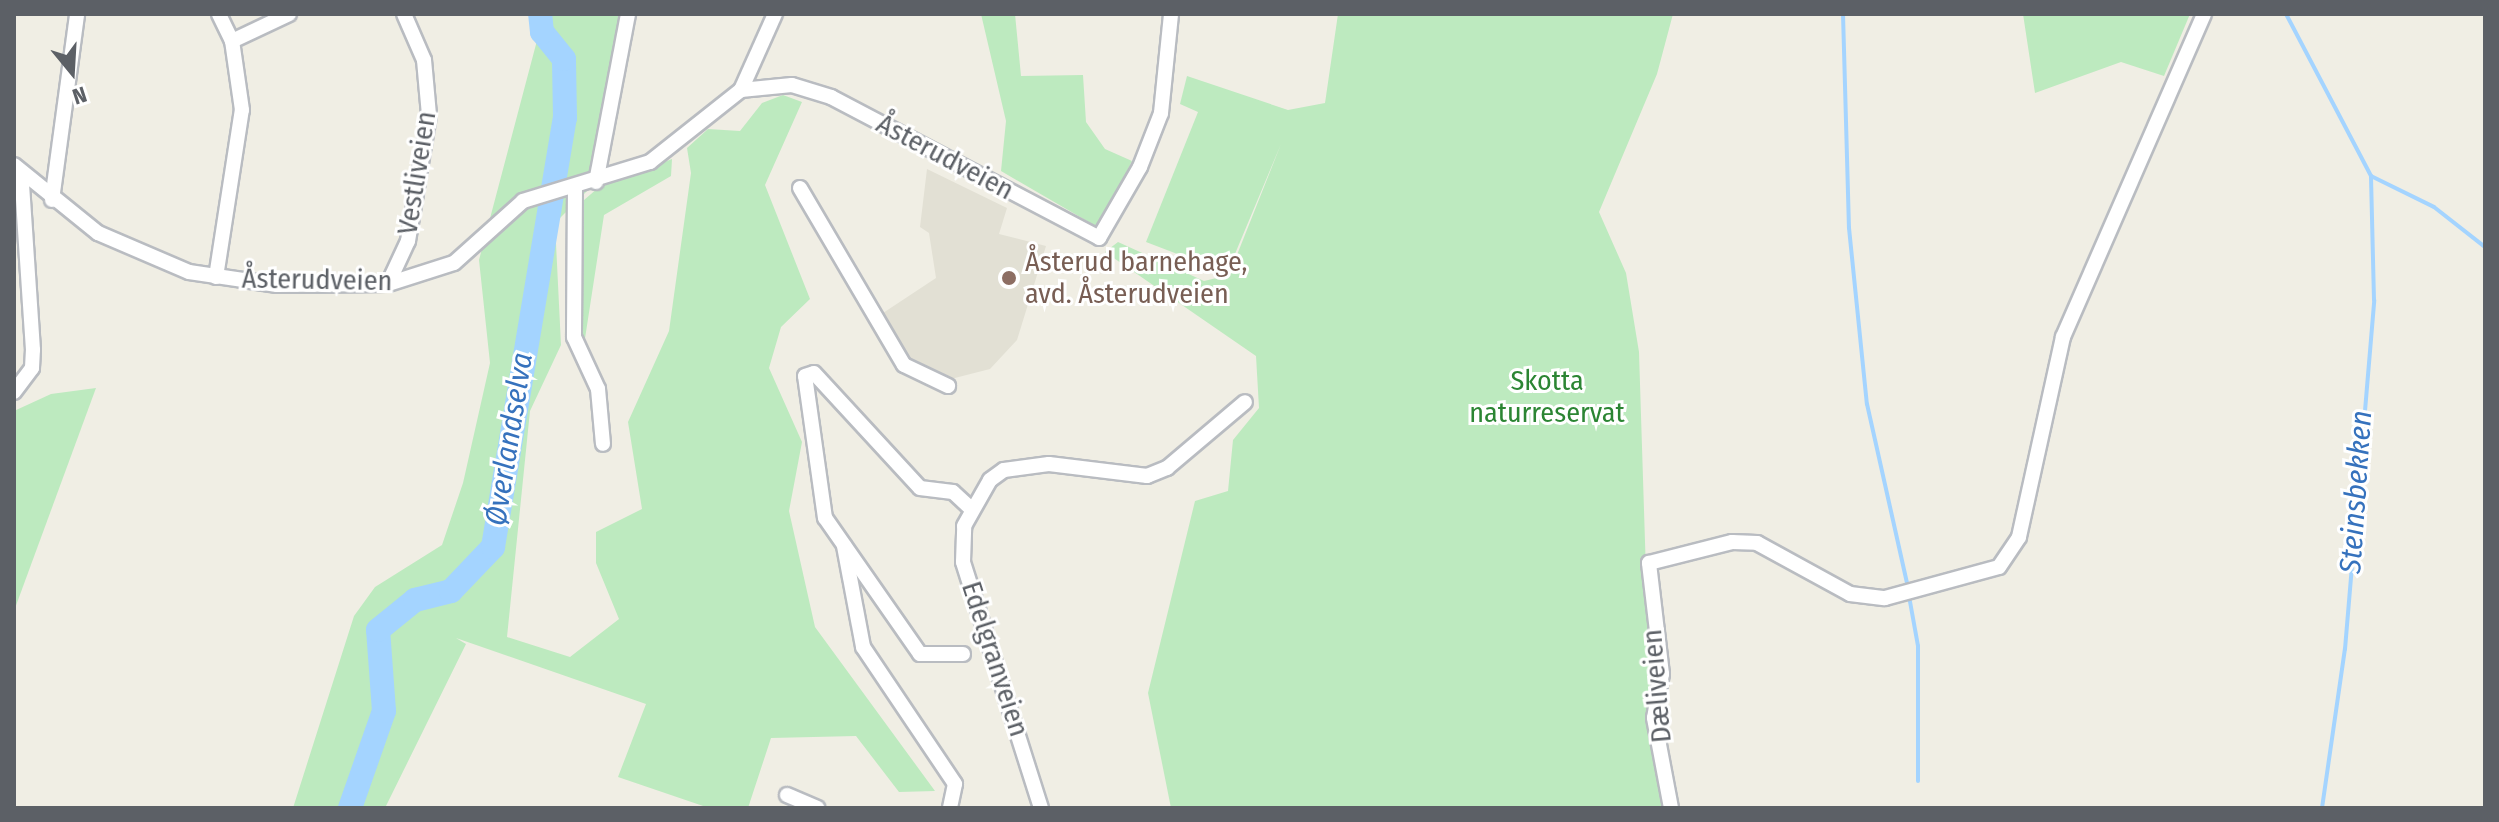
<!DOCTYPE html>
<meta charset="utf-8">
<style>
body{margin:0}
#map{position:relative;width:2499px;height:822px;overflow:hidden;background:#f0eee4;font-family:"Fira Sans Condensed",sans-serif}
div>[style]{position:absolute}
[style*='--x']{left:calc(var(--x)*1px);top:calc(var(--y)*1px);width:calc(var(--w)*1px);rotate:calc(var(--a)*1deg)}
.education>*{inset:0;background:#e2e0d4}
.green>*{inset:0;background:#bdeabf}
.stream>*{height:4px;margin:-2px;padding:0 2px;transform-origin:2px;border-radius:2px;background:#a4d4ff}
.river>*{height:24px;margin:-12px;padding:0 12px;transform-origin:12px;border-radius:12px;background:#a4d4ff}
.roads{filter:drop-shadow(2px 0 #b9bcc1) drop-shadow(-2px 0 #b9bcc1) drop-shadow(0 2px #b9bcc1) drop-shadow(0 -2px #b9bcc1)}
.minor>*{height:14px;margin:-7px;padding:0 7px;transform-origin:7px;border-radius:7px;background:#fff}
.dots>*{width:22px;height:22px;translate:-50% -50%;box-sizing:border-box;border:4px solid #fff;border-radius:50%}
span{translate:-50% -50%;white-space:nowrap;text-align:center;line-height:1.15;-webkit-text-stroke:6px #fff;paint-order:stroke}
.street-label{font-size:28px;color:#5c6066}
.education-label{font-size:28px;color:#785e54}
.left{translate:0 -50%;text-align:left}
.park-label{font-size:28px;color:#2b8533}
.water-label{font-size:30px;color:#3672bd;font-style:italic}
.frame{position:absolute;inset:0;border:16px solid #5c6066;pointer-events:none}
.north{position:absolute;left:32px;top:32px;width:80px;height:80px;-webkit-text-stroke:6px #fff;paint-order:stroke;rotate:162deg;font-size:22px;font-weight:700;line-height:32px;text-align:center;color:#5c6066}
.north::after{content:'';display:block;margin:auto;width:28px;height:36px;background:#5c6066;clip-path:polygon(50% 0,100% 100%,50% 72%,0 100%)}
</style>
<div id="map">
<div class="education">
<div style="clip-path:polygon(927px 169px,1007px 208px,999px 234px,1046px 246px,1017px 340px,990px 369px,943px 381px,917px 372px,880px 315px,936px 278px,929px 233px,920px 227px)"></div>
</div>
<div class="green">
<div style="clip-path:polygon(544px 14px,628px 14px,592px 186px,555px 223px,561px 345px,530px 411px,507px 637px,570px 657px,619px 619px,596px 563px,596px 532px,642px 509px,628px 422px,669px 331px,691px 173px,687px 148px,708px 129px,740px 131px,762px 103px,783px 95px,802px 102px,765px 185px,810px 299px,781px 327px,769px 368px,802px 442px,789px 511px,815px 627px,935px 791px,899px 792px,856px 736px,771px 738px,748px 808px,709px 808px,618px 777px,646px 704px,456px 638px,466px 644px,385px 808px,293px 808px,354px 616px,375px 587px,442px 545px,463px 483px,490px 363px,479px 260px)"></div>
<div style="clip-path:polygon(981px 14px,1015px 14px,1021px 76px,1083px 75px,1086px 122px,1105px 149px,1132px 161px,1099px 228px,1001px 171px,1006px 121px)"></div>
<div style="clip-path:polygon(1338px 14px,1673px 14px,1657px 74px,1599px 212px,1626px 273px,1639px 352px,1651px 731px,1663px 808px,1171px 808px,1148px 693px,1195px 501px,1228px 491px,1233px 440px,1259px 408px,1256px 356px,1105px 252px,1118px 242px,1204px 281px,1229px 275px,1281px 144px,1227px 273px,1146px 242px,1198px 112px,1180px 104px,1187px 76px,1288px 110px,1325px 103px)"></div>
<div style="clip-path:polygon(2023px 14px,2190px 14px,2164px 76px,2121px 62px,2035px 93px)"></div>
<div style="clip-path:polygon(672px 159px,671px 176px,604px 215px,584px 345px,577px 343px,577px 206px,598px 188px)"></div>
<div style="clip-path:polygon(96px 388px,14px 611px,14px 411px,51px 394px)"></div>
</div>
<div class="stream">
<div style="--x:1843;--y:14;--w:214;--a:88.4"></div>
<div style="--x:1849;--y:228;--w:177;--a:84.2"></div>
<div style="--x:1867;--y:404;--w:189;--a:77.4"></div>
<div style="--x:2286;--y:14;--w:183;--a:62.3"></div>
<div style="--x:2371;--y:176;--w:70;--a:26.2"></div>
<div style="--x:2434;--y:207;--w:65;--a:38.1"></div>
<div style="--x:1909;--y:596;--w:51;--a:79.8"></div>
<div style="--x:1918;--y:646;--w:135;--a:90"></div>
<div style="--x:2322;--y:808;--w:161;--a:-81.8"></div>
<div style="--x:2345;--y:649;--w:350;--a:-85.2"></div>
<div style="--x:2374;--y:300;--w:124;--a:-91.4"></div>
</div>
<div class="river">
<div style="--x:350;--y:808;--w:103;--a:-70.7"></div>
<div style="--x:384;--y:711;--w:81;--a:-94.2"></div>
<div style="--x:378;--y:630;--w:48;--a:-39"></div>
<div style="--x:415;--y:600;--w:37;--a:-14"></div>
<div style="--x:451;--y:591;--w:61;--a:-46.3"></div>
<div style="--x:493;--y:547;--w:435;--a:-80.5"></div>
<div style="--x:565;--y:118;--w:59;--a:-91"></div>
<div style="--x:564;--y:59;--w:35;--a:-129"></div>
<div style="--x:542;--y:32;--w:18;--a:-96"></div>
</div>
<div class="roads">
<div class="minor">
<div style="--x:232;--y:41;--w:63;--a:-25.3"></div>
<div style="--x:741;--y:90;--w:83;--a:-65.9"></div>
<div style="--x:14;--y:165;--w:108;--a:39"></div>
<div style="--x:98;--y:233;--w:99;--a:23.2"></div>
<div style="--x:189;--y:272;--w:89;--a:8.4"></div>
<div style="--x:277;--y:285;--w:111;--a:-0.5"></div>
<div style="--x:388;--y:284;--w:69;--a:-17.7"></div>
<div style="--x:454;--y:263;--w:93;--a:-41.9"></div>
<div style="--x:523;--y:201;--w:133;--a:-17.1"></div>
<div style="--x:650;--y:162;--w:116;--a:-38.4"></div>
<div style="--x:741;--y:90;--w:51;--a:-5.6"></div>
<div style="--x:792;--y:85;--w:41;--a:17.1"></div>
<div style="--x:831;--y:97;--w:303;--a:27.7"></div>
<div style="--x:1099;--y:238;--w:82;--a:-60"></div>
<div style="--x:1140;--y:167;--w:58;--a:-68.7"></div>
<div style="--x:1161;--y:113;--w:100;--a:-84.2"></div>
<div style="--x:596;--y:182;--w:171;--a:-79.2"></div>
<div style="--x:575;--y:188;--w:149;--a:90.4"></div>
<div style="--x:574;--y:337;--w:57;--a:65.2"></div>
<div style="--x:598;--y:389;--w:55;--a:84.8"></div>
<div style="--x:800;--y:188;--w:205;--a:59.6"></div>
<div style="--x:904;--y:365;--w:49;--a:25.5"></div>
<div style="--x:52;--y:200;--w:188;--a:-82.3"></div>
<div style="--x:216;--y:277;--w:169;--a:-81.2"></div>
<div style="--x:242;--y:110;--w:70;--a:-98.2"></div>
<div style="--x:232;--y:41;--w:30;--a:-116"></div>
<div style="--x:388;--y:284;--w:47;--a:-65.1"></div>
<div style="--x:408;--y:241;--w:128;--a:-80.5"></div>
<div style="--x:429;--y:115;--w:55;--a:-95.2"></div>
<div style="--x:424;--y:60;--w:50;--a:-113.5"></div>
<div style="--x:14;--y:392;--w:30;--a:-53"></div>
<div style="--x:32;--y:368;--w:18;--a:-87"></div>
<div style="--x:33;--y:350;--w:179;--a:-93.8"></div>
<div style="--x:844;--y:546;--w:103;--a:79.3"></div>
<div style="--x:863;--y:647;--w:165;--a:56.1"></div>
<div style="--x:955;--y:784;--w:25;--a:102"></div>
<div style="--x:963;--y:654;--w:43;--a:180"></div>
<div style="--x:920;--y:654;--w:166;--a:-124.9"></div>
<div style="--x:825;--y:518;--w:143;--a:-98"></div>
<div style="--x:805;--y:376;--w:9;--a:-18"></div>
<div style="--x:814;--y:373;--w:156;--a:47.3"></div>
<div style="--x:920;--y:488;--w:33;--a:7"></div>
<div style="--x:953;--y:492;--w:26;--a:43"></div>
<div style="--x:787;--y:795;--w:33;--a:23"></div>
<div style="--x:1041;--y:808;--w:258;--a:-107.6"></div>
<div style="--x:963;--y:562;--w:36;--a:-88"></div>
<div style="--x:964;--y:526;--w:53;--a:-60.5"></div>
<div style="--x:990;--y:480;--w:17;--a:-36"></div>
<div style="--x:1004;--y:470;--w:45;--a:-7.6"></div>
<div style="--x:1049;--y:464;--w:99;--a:7"></div>
<div style="--x:1147;--y:476;--w:22;--a:-22"></div>
<div style="--x:1167;--y:468;--w:102;--a:-40.2"></div>
<div style="--x:1671;--y:808;--w:92;--a:-100.7"></div>
<div style="--x:1654;--y:718;--w:45;--a:-79.7"></div>
<div style="--x:1662;--y:674;--w:112;--a:-96.7"></div>
<div style="--x:1649;--y:563;--w:86;--a:-14.2"></div>
<div style="--x:1732;--y:542;--w:25;--a:2"></div>
<div style="--x:1757;--y:543;--w:106;--a:28.7"></div>
<div style="--x:1850;--y:594;--w:35;--a:7"></div>
<div style="--x:1885;--y:598;--w:118;--a:-15.2"></div>
<div style="--x:1999;--y:567;--w:36;--a:-56"></div>
<div style="--x:2019;--y:537;--w:205;--a:-77.6"></div>
<div style="--x:2063;--y:337;--w:352;--a:-66.4"></div>
</div>
</div>
<div class="dots">
<div style="left:1009px;top:278px;background:#8d6e63"></div>
</div>
<div class="street-label">
<span style="left:945px;top:157px;rotate:28deg">Åsterudveien</span>
<span style="left:417px;top:173px;rotate:-81deg">Vestliveien</span>
<span style="left:317px;top:280px;rotate:1deg">Åsterudveien</span>
<span style="left:995px;top:659px;rotate:72deg">Edelgranveien</span>
<span style="left:1657px;top:686px;rotate:-95deg">Dæliveien</span>
</div>
<div class="education-label">
<span class="left" style="left:1025px;top:278px">Åsterud barnehage,<br>avd. Åsterudveien</span>
</div>
<div class="park-label">
<span style="left:1547px;top:397px">Skotta<br>naturreservat</span>
</div>
<div class="water-label">
<span style="left:509px;top:439px;rotate:-81deg">Øverlandselva</span>
<span style="left:2356px;top:492px;rotate:-86deg">Steinsbekken</span>
</div>
<div class="frame"></div>
<div class="north">N</div>
</div>
